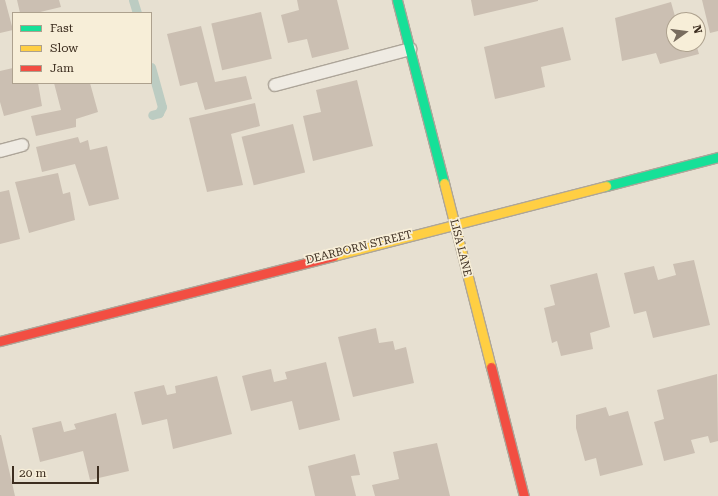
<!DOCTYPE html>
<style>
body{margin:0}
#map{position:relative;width:718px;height:496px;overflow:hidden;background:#e7e0d1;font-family:"Roboto Serif",serif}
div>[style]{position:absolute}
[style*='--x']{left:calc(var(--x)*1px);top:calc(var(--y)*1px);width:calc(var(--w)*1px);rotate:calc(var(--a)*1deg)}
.stream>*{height:9px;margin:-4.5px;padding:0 4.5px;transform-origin:4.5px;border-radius:4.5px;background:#bcccc2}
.building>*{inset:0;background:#cbbfb2;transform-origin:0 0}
.roads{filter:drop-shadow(1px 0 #ada599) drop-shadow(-1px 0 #ada599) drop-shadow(0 1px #ada599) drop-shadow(0 -1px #ada599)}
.lane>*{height:12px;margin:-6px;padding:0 6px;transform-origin:6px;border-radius:6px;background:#efebe3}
.fast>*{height:9px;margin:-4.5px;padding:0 4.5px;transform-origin:4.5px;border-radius:4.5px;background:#16e098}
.slow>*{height:9px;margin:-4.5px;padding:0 4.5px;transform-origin:4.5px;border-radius:4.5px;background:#ffcf43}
.jam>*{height:9px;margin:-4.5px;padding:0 4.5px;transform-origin:4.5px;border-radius:4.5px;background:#f24e42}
span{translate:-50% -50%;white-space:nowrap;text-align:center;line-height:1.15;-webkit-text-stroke:3.5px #f7eed8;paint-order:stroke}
.street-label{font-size:11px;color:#3d2e20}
.legend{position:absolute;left:12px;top:12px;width:140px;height:72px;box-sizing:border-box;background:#f7eed8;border:1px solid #ada18e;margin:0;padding:5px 7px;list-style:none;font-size:12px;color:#3d2e20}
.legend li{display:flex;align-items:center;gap:8px;height:20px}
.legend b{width:20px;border:1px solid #ada18e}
.north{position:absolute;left:666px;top:12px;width:40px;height:40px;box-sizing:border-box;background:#f7eed8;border:1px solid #ada18e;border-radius:50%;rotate:76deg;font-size:11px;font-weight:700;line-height:16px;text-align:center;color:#3d2e20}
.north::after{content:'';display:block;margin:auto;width:14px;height:18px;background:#786c5e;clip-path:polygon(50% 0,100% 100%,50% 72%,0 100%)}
.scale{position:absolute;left:12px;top:466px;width:87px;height:18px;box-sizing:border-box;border:2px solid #3d2e20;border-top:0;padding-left:5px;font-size:12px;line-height:14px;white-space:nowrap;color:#3d2e20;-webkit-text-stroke:3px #f7eed8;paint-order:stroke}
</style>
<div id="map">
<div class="stream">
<div style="--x:133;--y:0;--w:14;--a:73"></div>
<div style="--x:151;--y:67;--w:41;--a:74.6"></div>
<div style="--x:162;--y:107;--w:7;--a:117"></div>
<div style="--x:159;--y:113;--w:7;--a:164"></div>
</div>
<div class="building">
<div style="clip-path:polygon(0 0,5px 0,13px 30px,0 33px)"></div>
<div style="clip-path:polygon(17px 0,59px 0,61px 7px,36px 13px,20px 13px)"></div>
<div style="clip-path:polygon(297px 0,337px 0,349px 49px,312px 58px,307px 39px,288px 43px,281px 15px,299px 10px)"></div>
<div style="clip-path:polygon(471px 0,538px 0,538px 1px,474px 16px)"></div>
<div style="clip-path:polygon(702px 0,718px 0,718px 31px,710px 33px)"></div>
<div style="clip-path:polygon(671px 2px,676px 20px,674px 44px,696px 44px,699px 54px,660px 64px,656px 53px,622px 61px,615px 18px)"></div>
<div style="left:261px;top:12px;width:48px;height:51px;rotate:77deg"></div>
<div style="clip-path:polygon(201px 26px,215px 82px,246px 76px,252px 99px,205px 110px,197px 82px,180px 86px,167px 34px)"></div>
<div style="clip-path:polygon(563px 27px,571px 60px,541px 67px,545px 87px,495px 99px,484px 47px)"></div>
<div style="clip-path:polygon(13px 68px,13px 83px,38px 83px,42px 106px,4px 116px,0 102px,0 71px)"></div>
<div style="clip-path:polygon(357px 80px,373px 146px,313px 161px,303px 116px,321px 112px,316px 90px)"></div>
<div style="clip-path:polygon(54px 83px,90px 83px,98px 112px,76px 119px,76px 127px,36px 136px,31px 116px,61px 110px)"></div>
<div style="clip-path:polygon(255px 103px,260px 126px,231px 134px,243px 185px,207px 192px,189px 118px)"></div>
<div style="left:293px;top:124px;width:50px;height:53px;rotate:76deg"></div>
<div style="clip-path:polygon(78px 137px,80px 143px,88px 140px,90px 150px,107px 146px,119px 199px,89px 206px,75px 164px,42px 172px,36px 147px)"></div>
<div style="clip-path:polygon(58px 173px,63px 194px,70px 192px,75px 220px,29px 233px,15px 182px)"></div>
<div style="clip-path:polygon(9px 190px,20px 239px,0 244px,0 192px)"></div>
<div style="clip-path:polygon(694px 260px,710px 325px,653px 338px,646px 311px,634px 314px,624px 273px,654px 266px,658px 280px,676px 275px,673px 264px)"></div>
<div style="clip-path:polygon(597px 273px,610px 327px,590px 333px,593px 349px,561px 356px,557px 341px,552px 343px,544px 308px,555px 305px,550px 285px)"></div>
<div style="clip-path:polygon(376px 328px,379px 343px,393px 341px,395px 350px,406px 347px,414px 383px,353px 397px,338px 337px)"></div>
<div style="clip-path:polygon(326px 362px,340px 420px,299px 430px,292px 401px,251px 411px,242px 376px,271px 369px,274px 382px,287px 379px,285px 372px)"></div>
<div style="clip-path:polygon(717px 374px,718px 441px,710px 443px,708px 436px,691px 440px,695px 453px,664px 461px,654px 422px,664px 419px,657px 390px)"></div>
<div style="clip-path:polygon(217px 376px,232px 434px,173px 449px,167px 419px,142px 425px,134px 392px,164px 385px,167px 395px,176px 393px,175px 386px)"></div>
<div style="clip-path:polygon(606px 407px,609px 416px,628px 411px,643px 465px,600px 476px,596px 458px,585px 461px,576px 428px,576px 415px)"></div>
<div style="clip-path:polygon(116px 413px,129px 471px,90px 480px,83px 451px,40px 462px,32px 428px,61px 421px,64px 432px,76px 429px,74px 424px)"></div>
<div style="clip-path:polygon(0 435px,1px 435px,15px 496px,0 496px)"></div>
<div style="clip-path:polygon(437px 443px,450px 496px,375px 496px,372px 485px,399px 479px,393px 452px)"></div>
<div style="clip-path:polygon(355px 454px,360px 475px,351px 476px,356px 496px,315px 496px,308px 466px)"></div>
</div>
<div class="roads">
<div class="lane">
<div style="--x:275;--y:85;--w:140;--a:-14.9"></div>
<div style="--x:0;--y:151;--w:23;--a:-15"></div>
</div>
<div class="fast">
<div style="--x:397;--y:0;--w:189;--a:75.6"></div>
<div style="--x:606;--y:186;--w:116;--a:-14.5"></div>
</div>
<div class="slow">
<div style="--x:444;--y:183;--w:190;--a:75.7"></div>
<div style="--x:333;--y:256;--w:282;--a:-14.4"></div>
</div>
<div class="jam">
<div style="--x:0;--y:341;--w:344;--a:-14.3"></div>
<div style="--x:491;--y:367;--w:133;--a:75.7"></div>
</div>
</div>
<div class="street-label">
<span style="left:359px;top:248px;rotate:-14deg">DEARBORN STREET</span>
<span style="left:460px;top:248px;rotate:76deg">LISA LANE</span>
</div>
<ul class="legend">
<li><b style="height:5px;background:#16e098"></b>Fast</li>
<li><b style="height:5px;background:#ffcf43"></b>Slow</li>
<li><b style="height:5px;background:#f24e42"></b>Jam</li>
</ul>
<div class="north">N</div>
<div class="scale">20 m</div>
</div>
